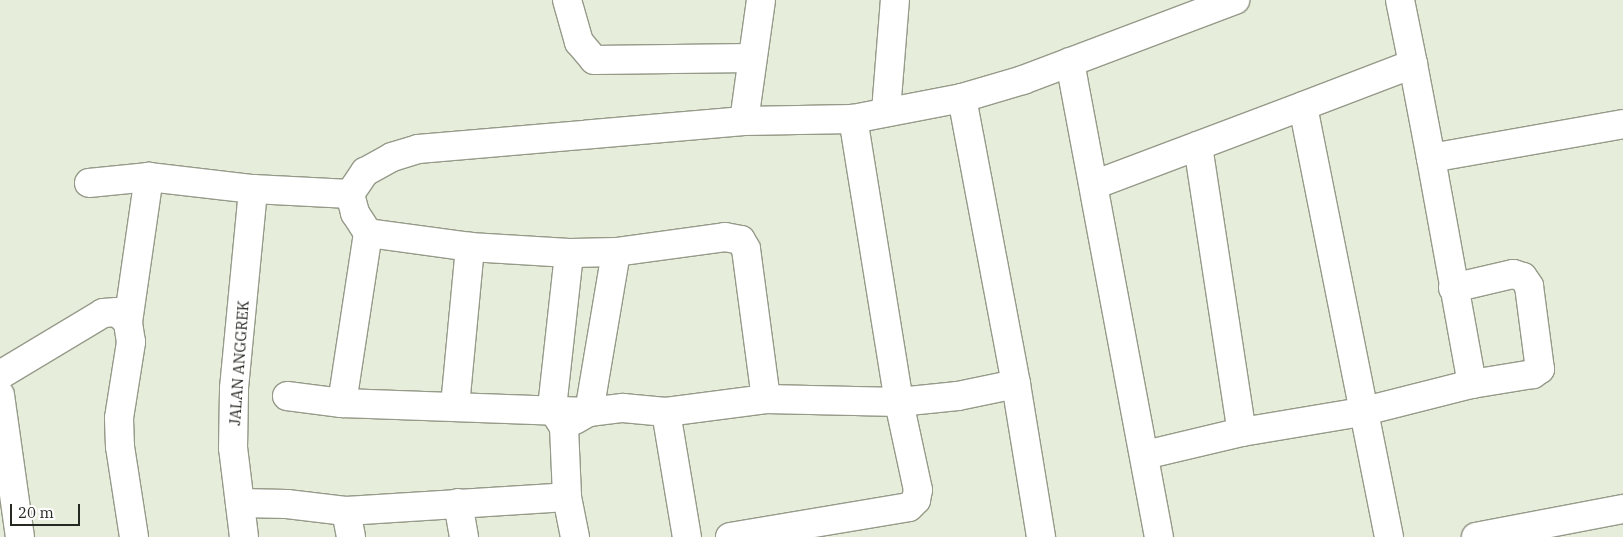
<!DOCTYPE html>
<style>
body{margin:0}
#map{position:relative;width:1623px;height:537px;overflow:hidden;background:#e7eddb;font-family:"IBM Plex Serif",serif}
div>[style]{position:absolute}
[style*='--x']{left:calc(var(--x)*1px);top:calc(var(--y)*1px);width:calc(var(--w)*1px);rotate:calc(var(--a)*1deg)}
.roads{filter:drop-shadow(1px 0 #959a89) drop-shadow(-1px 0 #959a89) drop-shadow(0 1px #959a89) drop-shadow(0 -1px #959a89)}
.street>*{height:28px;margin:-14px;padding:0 14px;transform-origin:14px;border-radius:14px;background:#fff}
span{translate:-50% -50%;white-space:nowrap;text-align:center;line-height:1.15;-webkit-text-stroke:4px #fff;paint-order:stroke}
.street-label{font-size:15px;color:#262822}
.scale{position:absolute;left:10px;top:504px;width:70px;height:22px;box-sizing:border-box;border:2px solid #262822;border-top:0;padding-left:6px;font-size:15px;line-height:18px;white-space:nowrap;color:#262822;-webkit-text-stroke:4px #fff;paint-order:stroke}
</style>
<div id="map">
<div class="roads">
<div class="street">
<div style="--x:567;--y:0;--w:44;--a:74.1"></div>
<div style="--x:579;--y:42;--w:23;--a:50"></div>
<div style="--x:594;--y:60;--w:157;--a:-0.7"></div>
<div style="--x:1070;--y:62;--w:483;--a:79.4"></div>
<div style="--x:1413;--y:64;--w:96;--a:79.2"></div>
<div style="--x:1431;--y:158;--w:195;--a:-10"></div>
<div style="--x:962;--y:98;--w:291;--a:79.3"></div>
<div style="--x:1016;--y:384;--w:155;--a:80.7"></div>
<div style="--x:886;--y:111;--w:111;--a:-85.4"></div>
<div style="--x:744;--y:121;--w:122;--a:-82"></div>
<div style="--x:1198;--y:146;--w:289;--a:81.3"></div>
<div style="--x:89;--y:183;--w:60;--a:-5.7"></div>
<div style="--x:149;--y:177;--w:105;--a:6.6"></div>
<div style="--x:253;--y:189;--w:97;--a:3"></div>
<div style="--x:350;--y:194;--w:20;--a:75"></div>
<div style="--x:355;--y:213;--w:24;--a:57"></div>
<div style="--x:368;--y:233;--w:103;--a:7.8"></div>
<div style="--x:470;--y:247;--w:99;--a:3.5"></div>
<div style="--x:569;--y:253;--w:47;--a:-1.2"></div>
<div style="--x:616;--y:252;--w:110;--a:-7.8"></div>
<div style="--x:725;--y:237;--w:16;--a:11"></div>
<div style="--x:741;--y:240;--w:10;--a:61"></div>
<div style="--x:746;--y:249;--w:151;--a:82.4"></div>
<div style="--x:1094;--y:185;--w:223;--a:-20.7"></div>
<div style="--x:350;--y:194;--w:27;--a:-56"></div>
<div style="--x:365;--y:172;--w:31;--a:-29"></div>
<div style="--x:392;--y:157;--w:27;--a:-17"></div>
<div style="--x:418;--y:149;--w:327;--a:-4.9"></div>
<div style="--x:744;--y:121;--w:109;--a:-1.1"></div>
<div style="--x:853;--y:119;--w:111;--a:-10.9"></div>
<div style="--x:962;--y:98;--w:64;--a:-16.4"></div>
<div style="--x:1023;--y:80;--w:227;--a:-20.7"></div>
<div style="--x:1453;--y:288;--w:62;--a:-13.1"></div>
<div style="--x:1513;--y:274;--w:10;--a:17"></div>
<div style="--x:1523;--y:277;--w:11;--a:56"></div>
<div style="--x:1529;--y:286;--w:84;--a:82.5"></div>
<div style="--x:1540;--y:369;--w:9;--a:144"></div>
<div style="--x:1533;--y:374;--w:62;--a:170.7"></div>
<div style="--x:0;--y:375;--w:120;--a:-31"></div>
<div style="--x:103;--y:313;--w:14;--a:-4"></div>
<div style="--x:117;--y:312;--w:15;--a:42"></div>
<div style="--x:0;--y:395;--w:143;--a:82"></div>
<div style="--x:287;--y:396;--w:55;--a:7.3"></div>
<div style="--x:342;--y:403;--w:247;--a:2.1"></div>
<div style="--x:589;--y:412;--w:34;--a:-7"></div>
<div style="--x:623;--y:408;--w:43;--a:5.3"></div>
<div style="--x:666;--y:412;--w:127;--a:80.5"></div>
<div style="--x:342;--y:403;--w:172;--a:-81.3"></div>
<div style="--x:455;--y:406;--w:160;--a:-84.6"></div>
<div style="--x:552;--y:408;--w:156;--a:-83.7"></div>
<div style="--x:552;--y:408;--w:22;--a:58"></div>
<div style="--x:564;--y:427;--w:70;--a:87.5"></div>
<div style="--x:567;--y:497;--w:41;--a:78.7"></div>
<div style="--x:666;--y:412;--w:101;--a:-7.4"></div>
<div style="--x:766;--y:399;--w:133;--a:1.3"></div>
<div style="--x:899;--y:402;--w:59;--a:-5.8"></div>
<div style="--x:958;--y:396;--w:59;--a:-11.7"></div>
<div style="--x:575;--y:420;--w:16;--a:-30"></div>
<div style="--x:589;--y:412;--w:162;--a:-80.4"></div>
<div style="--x:1145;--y:455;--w:100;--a:-13.3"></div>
<div style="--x:1242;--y:432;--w:121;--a:-9.5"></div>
<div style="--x:1361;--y:412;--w:114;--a:-14.2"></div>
<div style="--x:1472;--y:384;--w:230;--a:-100.3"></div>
<div style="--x:240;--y:503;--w:47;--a:1.2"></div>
<div style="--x:287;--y:504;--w:59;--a:6.8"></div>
<div style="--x:346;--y:511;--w:221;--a:-3.6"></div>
<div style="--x:458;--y:503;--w:35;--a:80"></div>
<div style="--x:346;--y:511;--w:26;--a:79"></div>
<div style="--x:134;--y:537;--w:91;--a:-98.8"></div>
<div style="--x:120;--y:447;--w:29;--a:-92"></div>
<div style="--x:119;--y:418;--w:77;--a:-81"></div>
<div style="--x:131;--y:342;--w:20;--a:-99"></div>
<div style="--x:128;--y:322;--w:147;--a:-81.8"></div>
<div style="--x:244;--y:537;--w:90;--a:-97"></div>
<div style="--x:233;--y:448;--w:60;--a:-89"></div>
<div style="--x:234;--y:388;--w:200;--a:-84.5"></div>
<div style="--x:730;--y:537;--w:181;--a:-9.5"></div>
<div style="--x:909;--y:507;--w:10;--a:-45"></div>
<div style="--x:916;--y:500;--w:10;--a:-79"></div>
<div style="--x:918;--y:490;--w:90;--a:-102.2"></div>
<div style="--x:899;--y:402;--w:287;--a:-99.2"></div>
<div style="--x:1389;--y:537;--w:439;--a:-101.3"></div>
<div style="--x:1303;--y:106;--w:118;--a:-20.9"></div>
<div style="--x:1413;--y:64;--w:65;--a:-101.5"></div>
<div style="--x:1476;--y:537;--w:150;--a:-10.8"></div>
</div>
</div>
<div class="street-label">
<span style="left:239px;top:363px;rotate:-86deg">JALAN ANGGREK</span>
</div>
<div class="scale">20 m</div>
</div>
